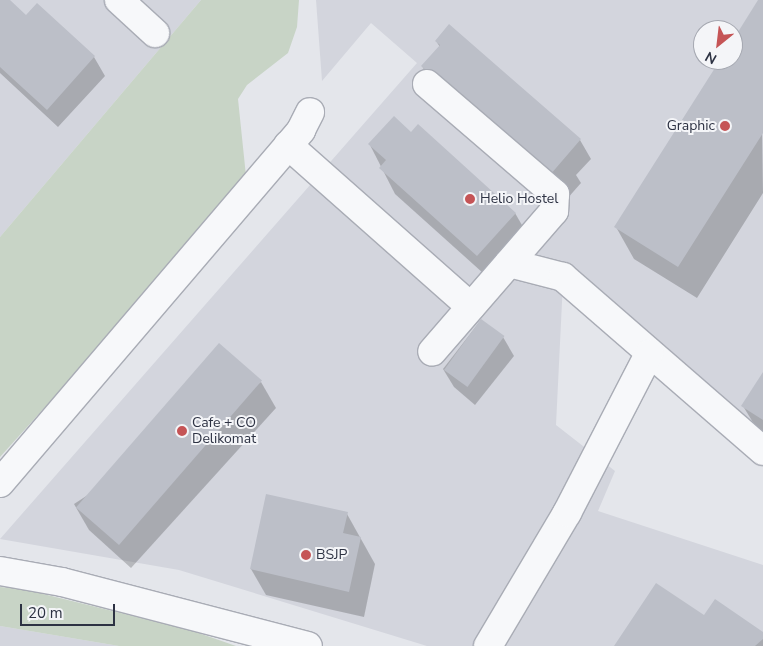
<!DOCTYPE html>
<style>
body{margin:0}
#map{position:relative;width:763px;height:646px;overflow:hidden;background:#e4e6eb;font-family:"Nunito Sans",sans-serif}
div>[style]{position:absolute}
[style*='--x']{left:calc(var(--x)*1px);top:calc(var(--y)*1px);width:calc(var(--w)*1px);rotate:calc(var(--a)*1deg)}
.built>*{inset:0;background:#d3d5dd}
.green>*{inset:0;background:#c8d4c6}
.shadow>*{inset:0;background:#0003}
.building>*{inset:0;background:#bcbfc8;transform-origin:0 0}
.roads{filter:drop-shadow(1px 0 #a9acb5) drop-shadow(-1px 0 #a9acb5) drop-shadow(0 1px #a9acb5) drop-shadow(0 -1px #a9acb5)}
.minor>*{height:28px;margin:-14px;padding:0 14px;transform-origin:14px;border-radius:14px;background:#f7f8fa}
.dots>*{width:14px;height:14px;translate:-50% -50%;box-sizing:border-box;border:2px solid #f4f5f8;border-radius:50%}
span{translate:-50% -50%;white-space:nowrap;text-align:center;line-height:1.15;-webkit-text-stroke:4px #f4f5f8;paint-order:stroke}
.poi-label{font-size:14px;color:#2d3243}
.right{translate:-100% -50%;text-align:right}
.left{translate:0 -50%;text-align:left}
.north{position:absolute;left:693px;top:20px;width:50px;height:50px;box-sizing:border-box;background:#f4f5f8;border:1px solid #a4a7b0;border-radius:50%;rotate:209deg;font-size:14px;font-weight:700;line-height:20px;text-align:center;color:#2d3243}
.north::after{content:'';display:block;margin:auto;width:18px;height:22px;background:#c55456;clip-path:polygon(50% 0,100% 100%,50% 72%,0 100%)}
.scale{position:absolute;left:20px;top:604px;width:95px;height:22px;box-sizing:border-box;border:2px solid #2d3243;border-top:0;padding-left:6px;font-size:15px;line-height:18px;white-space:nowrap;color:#2d3243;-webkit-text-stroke:4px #f4f5f8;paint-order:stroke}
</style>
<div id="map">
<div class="built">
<div style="clip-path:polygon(0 0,201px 0,0 237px)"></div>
<div style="clip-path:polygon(evenodd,316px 0,763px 0,763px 431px,564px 261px,556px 425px,615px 471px,598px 511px,763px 565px,763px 646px,427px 646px,179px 570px,0 539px,417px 63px,371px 23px,322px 81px,316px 0,703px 30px,733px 30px,733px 60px,703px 60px,703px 30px)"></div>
<div style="clip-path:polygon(0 626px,119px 646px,0 646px)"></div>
</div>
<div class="green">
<div style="clip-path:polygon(201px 0,299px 0,297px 27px,288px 53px,247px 85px,238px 99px,246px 176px,193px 243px,0 457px,0 237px)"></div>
<div style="clip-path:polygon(0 587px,23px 589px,190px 630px,236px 646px,119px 646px,0 626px)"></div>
</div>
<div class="shadow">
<div style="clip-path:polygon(0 0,8px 0,26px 16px,37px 4px,94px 57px,105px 76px,58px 127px,0 73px)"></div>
<div style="clip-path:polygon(760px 0,763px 193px,697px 298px,634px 259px,616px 227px,721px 60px,733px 60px,733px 42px)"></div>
<div style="clip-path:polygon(449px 26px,580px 140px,591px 159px,576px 175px,581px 183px,566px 200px,437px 92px,422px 66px,440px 47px,436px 41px)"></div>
<div style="clip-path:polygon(370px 145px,515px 213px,530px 239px,493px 282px,395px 194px)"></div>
<div style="clip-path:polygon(481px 320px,503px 337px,514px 356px,475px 405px,454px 387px,443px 369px)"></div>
<div style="clip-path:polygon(763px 374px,763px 439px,743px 406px)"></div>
<div style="clip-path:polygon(261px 382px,276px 408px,131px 568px,89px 530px,74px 504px)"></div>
<div style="clip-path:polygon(347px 514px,375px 564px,364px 617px,266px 595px,251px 569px)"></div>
<div style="clip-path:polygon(704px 616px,763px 634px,763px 646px,615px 646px)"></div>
</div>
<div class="building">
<div style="clip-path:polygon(0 0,10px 0,26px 15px,37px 3px,95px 56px,47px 110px,0 67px)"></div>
<div style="clip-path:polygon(758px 0,763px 0,763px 133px,678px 267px,614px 227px,720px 60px,733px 60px,733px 40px)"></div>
<div style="clip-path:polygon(449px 24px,581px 139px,550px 175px,421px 66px,440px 45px,435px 41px)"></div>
<div style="clip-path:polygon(394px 116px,411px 132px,418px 124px,516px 213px,477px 256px,379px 168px,386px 160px,368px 144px)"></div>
<div style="left:481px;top:319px;width:29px;height:63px;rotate:36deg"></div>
<div style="left:219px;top:343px;width:57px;height:218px;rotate:41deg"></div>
<div style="clip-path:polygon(763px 372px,763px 420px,741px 406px)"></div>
<div style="clip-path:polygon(266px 494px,348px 512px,343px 533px,361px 537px,349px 592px,250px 569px)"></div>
<div style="clip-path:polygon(656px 583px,704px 615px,715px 599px,763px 632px,763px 639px,755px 646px,614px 646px)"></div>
</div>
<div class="roads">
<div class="minor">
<div style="--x:119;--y:0;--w:49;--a:42.5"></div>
<div style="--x:427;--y:84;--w:169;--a:40.7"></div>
<div style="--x:555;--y:194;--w:17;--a:93"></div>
<div style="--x:554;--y:211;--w:186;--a:130.9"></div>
<div style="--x:288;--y:145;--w:244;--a:41.5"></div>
<div style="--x:509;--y:263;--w:56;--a:14.5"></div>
<div style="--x:563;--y:277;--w:265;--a:41"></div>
<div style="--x:0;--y:483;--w:464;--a:-49.5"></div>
<div style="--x:301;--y:130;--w:20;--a:-63"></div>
<div style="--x:0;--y:571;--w:63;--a:10.1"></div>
<div style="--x:62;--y:582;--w:254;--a:14.6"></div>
<div style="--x:488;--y:646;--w:155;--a:-59.3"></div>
<div style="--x:567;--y:513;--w:179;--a:-62.7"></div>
</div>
</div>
<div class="dots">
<div style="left:725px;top:126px;background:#c55456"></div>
<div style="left:470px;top:199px;background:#c55456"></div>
<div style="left:182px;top:431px;background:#c55456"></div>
<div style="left:306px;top:555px;background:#c55456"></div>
</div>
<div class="poi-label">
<span class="right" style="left:715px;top:126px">Graphic</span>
<span class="left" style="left:480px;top:199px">Helio Hostel</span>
<span class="left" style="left:192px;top:431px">Cafe + CO<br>Delikomat</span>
<span class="left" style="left:316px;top:555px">BSJP</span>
</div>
<div class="north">N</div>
<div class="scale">20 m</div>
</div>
